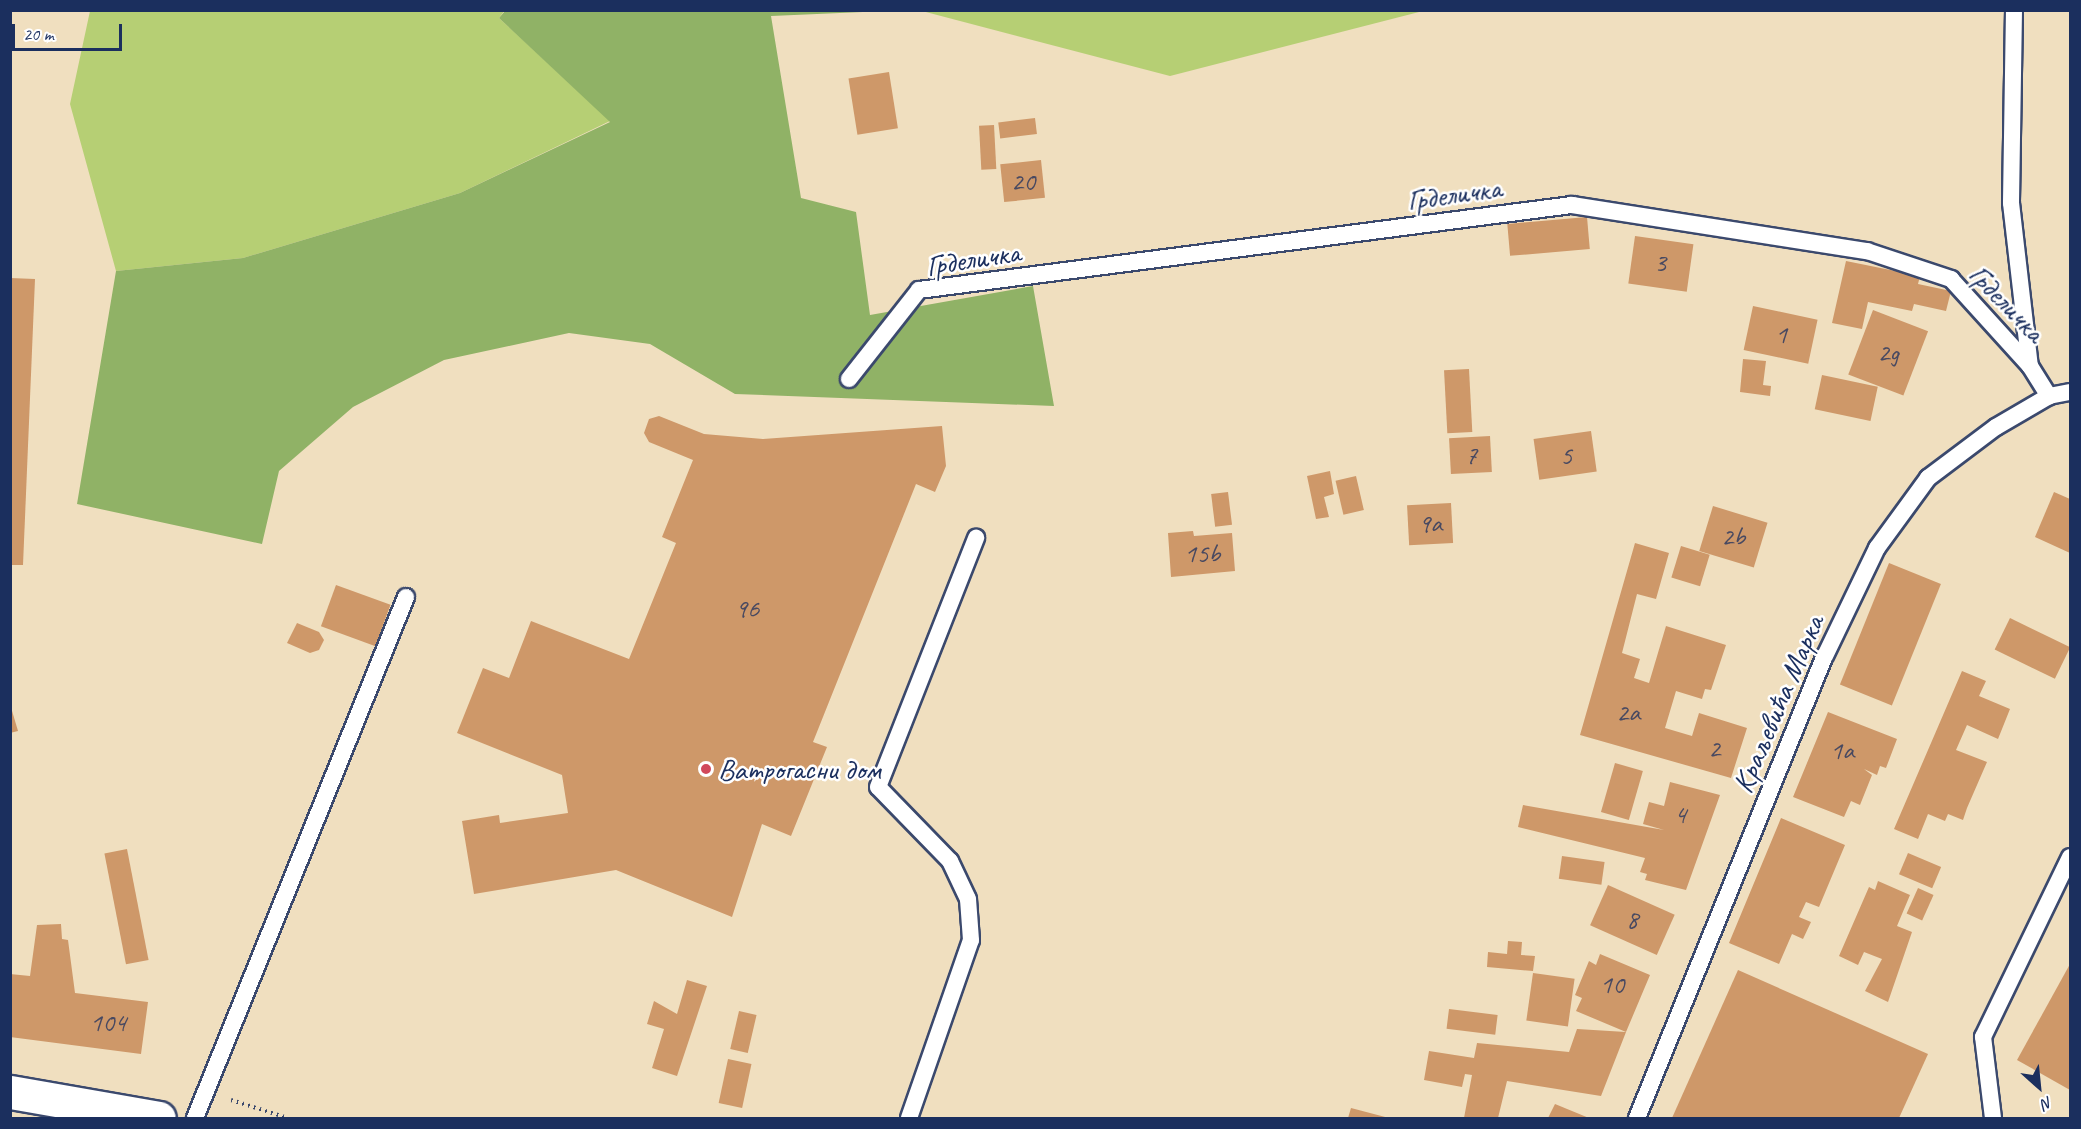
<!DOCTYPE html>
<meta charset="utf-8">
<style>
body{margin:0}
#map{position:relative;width:2081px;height:1129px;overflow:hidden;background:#f0dfbf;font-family:Caveat,sans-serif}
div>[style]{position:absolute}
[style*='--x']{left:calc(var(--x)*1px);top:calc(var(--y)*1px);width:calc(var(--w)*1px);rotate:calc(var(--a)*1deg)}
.green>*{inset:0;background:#b6cf74}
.forest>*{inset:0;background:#90b266}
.building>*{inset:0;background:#ce9869;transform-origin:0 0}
.path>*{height:4px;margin-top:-2px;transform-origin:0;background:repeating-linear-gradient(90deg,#3b496d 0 1.5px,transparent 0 6px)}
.roads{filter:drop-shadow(2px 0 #3b496d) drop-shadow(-2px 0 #3b496d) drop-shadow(0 2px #3b496d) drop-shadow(0 -2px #3b496d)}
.service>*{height:16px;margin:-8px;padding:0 8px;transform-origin:8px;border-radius:8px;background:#fff}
.tertiary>*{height:33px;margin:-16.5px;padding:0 16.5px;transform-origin:16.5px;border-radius:16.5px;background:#fff}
.dots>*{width:16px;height:16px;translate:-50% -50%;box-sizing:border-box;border:3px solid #fff;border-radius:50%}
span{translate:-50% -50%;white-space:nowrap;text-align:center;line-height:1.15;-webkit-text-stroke:5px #fff;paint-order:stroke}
.number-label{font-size:27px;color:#484961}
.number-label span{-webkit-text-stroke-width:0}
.street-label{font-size:30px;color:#1b2f5e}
.poi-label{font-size:30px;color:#1b2f5e}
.left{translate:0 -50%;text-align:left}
.frame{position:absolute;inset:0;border:12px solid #1b2f5e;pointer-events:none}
.north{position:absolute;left:2009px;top:1057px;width:60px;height:60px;-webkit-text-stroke:4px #fff;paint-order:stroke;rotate:153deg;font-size:16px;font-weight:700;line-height:24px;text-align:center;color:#1b2f5e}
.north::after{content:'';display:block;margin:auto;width:21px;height:27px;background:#1b2f5e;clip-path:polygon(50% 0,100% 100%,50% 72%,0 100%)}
.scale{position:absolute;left:12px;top:24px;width:110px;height:27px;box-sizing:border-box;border:3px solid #1b2f5e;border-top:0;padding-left:8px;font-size:18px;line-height:21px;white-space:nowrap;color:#1b2f5e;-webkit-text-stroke:4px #fff;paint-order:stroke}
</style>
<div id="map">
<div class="green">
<div style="clip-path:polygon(505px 10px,499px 18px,610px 121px,460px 193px,243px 258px,116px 271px,70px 104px,90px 11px)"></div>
<div style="clip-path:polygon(922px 11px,1423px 11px,1170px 76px)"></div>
</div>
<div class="forest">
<div style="clip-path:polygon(505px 11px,886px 11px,771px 16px,801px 198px,856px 212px,870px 315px,1033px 286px,1054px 406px,735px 394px,650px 344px,569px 333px,444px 360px,353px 407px,279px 471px,262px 544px,77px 504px,116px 271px,243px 258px,460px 193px,610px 122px,499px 18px)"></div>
</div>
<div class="building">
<div style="left:889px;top:72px;width:57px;height:41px;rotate:81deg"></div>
<div style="left:1035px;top:118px;width:16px;height:37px;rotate:83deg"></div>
<div style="left:994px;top:125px;width:44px;height:15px;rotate:87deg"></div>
<div style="left:1041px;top:160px;width:38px;height:41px;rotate:84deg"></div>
<div style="left:1587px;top:217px;width:32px;height:80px;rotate:85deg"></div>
<div style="left:1635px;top:236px;width:59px;height:48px;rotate:8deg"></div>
<div style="clip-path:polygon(1846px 261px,1920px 276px,1918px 284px,1951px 291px,1946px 311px,1914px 304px,1912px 311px,1868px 302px,1862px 329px,1832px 323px)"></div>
<div style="clip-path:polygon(10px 278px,35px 279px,23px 565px,10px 565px)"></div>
<div style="left:1753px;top:306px;width:66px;height:45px;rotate:12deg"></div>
<div style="left:1873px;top:310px;width:59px;height:69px;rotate:21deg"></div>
<div style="clip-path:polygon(1743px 359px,1766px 361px,1763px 385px,1771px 386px,1770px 396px,1740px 392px)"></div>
<div style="left:1469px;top:369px;width:63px;height:25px;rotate:87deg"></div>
<div style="left:1822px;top:375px;width:57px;height:35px;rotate:12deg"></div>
<div style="clip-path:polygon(659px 416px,704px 434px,763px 439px,942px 426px,946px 466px,935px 492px,916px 484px,813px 742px,827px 747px,791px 836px,762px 824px,732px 917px,616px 870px,474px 894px,462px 821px,499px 815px,500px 823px,568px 813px,562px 775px,457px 733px,483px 668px,509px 678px,531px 621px,629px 659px,676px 543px,662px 537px,693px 460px,649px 442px,644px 433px,649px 419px)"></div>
<div style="left:1591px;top:431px;width:41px;height:58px;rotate:82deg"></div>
<div style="left:1490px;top:436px;width:36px;height:41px;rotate:87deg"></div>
<div style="clip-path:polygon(1330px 471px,1334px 494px,1324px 497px,1329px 517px,1316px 519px,1307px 476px)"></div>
<div style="left:1356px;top:476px;width:35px;height:21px;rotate:77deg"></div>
<div style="left:1228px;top:492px;width:33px;height:17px;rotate:83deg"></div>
<div style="clip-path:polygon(2054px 492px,2070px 499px,2070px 553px,2035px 537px)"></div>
<div style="left:1451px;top:503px;width:40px;height:44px;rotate:87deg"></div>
<div style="left:1713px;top:506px;width:57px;height:47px;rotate:17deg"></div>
<div style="clip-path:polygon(1193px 531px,1194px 536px,1232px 533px,1235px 571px,1171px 577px,1168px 533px)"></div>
<div style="clip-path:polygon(1635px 543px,1669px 553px,1656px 599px,1637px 594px,1622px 653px,1640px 659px,1634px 678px,1649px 683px,1666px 626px,1726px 645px,1711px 690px,1705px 689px,1702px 699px,1676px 691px,1665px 728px,1692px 736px,1699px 713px,1747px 728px,1731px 778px,1580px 735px)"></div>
<div style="left:1681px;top:546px;width:30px;height:33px;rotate:17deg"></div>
<div style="left:1889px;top:563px;width:56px;height:131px;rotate:22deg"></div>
<div style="left:336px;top:585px;width:58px;height:44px;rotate:20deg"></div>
<div style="left:2010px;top:618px;width:67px;height:35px;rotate:26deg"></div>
<div style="clip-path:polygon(297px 623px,319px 632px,324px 640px,319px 650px,310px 653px,287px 643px)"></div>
<div style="clip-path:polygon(1962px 671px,1986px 681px,1979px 696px,2010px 709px,1998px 739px,1967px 725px,1956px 750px,1987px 762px,1967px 808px,1963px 820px,1948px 814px,1945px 821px,1928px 814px,1918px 839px,1894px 829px)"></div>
<div style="clip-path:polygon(10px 704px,18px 731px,10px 733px)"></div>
<div style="clip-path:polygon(1828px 712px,1897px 739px,1886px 768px,1880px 766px,1877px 775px,1864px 769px,1872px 775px,1860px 805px,1851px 801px,1844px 817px,1793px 797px)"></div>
<div style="left:1615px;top:763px;width:29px;height:51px;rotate:16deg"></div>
<div style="clip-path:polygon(1670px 782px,1720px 795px,1686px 890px,1645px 880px,1647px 874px,1640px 872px,1645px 858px,1518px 827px,1523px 805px,1664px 830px,1643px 824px,1649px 802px,1664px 806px)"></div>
<div style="clip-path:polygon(1781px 818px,1845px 845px,1819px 907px,1806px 902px,1799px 917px,1811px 922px,1803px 939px,1792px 934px,1779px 964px,1729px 943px)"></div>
<div style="left:127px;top:849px;width:113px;height:23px;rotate:79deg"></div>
<div style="left:1908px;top:853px;width:36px;height:23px;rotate:23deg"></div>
<div style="left:1562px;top:856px;width:43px;height:23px;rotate:8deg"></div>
<div style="clip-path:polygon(1878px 881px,1910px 895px,1897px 926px,1912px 932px,1888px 1002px,1865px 991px,1882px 959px,1864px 952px,1858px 965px,1839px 956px,1869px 887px,1875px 890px)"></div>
<div style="left:1608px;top:885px;width:73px;height:44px;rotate:24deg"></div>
<div style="left:1918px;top:888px;width:17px;height:28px;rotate:24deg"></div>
<div style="clip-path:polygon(61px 924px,62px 939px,68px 940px,75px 993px,148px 1002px,141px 1054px,10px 1037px,10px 974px,30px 976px,37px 925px)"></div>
<div style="clip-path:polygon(1508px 941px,1522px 942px,1521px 955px,1535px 956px,1533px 971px,1487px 967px,1488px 952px,1507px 954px)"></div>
<div style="clip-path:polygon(1600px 954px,1650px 975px,1626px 1032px,1576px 1011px,1582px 998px,1575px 995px,1589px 961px,1596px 965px)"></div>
<div style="clip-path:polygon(2070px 964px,2070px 1090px,2017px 1060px)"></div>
<div style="clip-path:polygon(1738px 970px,1928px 1054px,1899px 1118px,1672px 1118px)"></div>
<div style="left:1533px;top:973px;width:42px;height:48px;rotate:8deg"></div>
<div style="clip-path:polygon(687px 980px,707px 986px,677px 1076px,652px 1068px,664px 1029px,647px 1024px,654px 1001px,677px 1014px)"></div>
<div style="left:1449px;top:1009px;width:49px;height:20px;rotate:7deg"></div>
<div style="left:739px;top:1011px;width:18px;height:39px;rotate:13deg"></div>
<div style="clip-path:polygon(1577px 1029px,1626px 1032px,1601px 1096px,1507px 1081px,1498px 1118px,1464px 1118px,1472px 1075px,1465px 1074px,1462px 1087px,1424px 1080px,1429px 1051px,1474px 1058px,1477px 1043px,1569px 1052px)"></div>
<div style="left:728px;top:1059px;width:24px;height:45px;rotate:12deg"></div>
<div style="clip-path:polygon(1555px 1104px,1589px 1118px,1548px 1118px)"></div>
<div style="clip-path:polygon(1351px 1108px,1389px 1118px,1348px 1118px)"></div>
</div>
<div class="path">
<div style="--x:231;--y:1100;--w:60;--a:17.5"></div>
</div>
<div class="roads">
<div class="service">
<div style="--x:2014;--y:10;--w:193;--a:90.9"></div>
<div style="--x:2011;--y:203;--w:164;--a:83.4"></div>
<div style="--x:849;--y:379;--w:113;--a:-51.8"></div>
<div style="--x:919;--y:290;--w:659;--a:-7.42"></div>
<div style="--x:1572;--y:205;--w:299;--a:8.9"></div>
<div style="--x:1867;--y:251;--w:89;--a:18.4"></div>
<div style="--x:1951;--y:279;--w:118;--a:47.8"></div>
<div style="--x:2030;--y:366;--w:36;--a:58"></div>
<div style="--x:195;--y:1118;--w:562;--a:-67.95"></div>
<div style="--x:909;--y:1118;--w:188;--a:-70.8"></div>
<div style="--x:971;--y:940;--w:41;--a:-94.2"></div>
<div style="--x:968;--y:899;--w:42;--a:-115.3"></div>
<div style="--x:950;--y:861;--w:103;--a:-134.2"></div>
<div style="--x:878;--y:787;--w:268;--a:-68.5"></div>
<div style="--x:1637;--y:1118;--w:499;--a:-67.9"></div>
<div style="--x:1825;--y:656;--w:120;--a:-64.3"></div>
<div style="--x:1877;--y:548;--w:87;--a:-53.9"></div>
<div style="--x:1928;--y:478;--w:85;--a:-36.9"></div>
<div style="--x:1996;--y:427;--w:61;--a:-30.3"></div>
<div style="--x:2049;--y:396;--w:21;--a:-11"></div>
<div style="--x:1993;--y:1118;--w:82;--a:-97"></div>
<div style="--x:1983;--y:1037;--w:200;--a:-64.2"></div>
</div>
<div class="tertiary">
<div style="--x:10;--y:1092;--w:151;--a:9.9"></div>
</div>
</div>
<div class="dots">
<div style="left:706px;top:769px;background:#d1495b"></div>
</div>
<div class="number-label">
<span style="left:1023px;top:182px">20</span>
<span style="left:1660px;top:263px">3</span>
<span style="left:1781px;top:335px">1</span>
<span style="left:1888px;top:353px">2g</span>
<span style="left:1471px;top:456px">7</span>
<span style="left:1566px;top:456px">5</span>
<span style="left:1430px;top:524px">9a</span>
<span style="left:1733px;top:537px">2b</span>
<span style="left:1202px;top:554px">15b</span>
<span style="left:747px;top:609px">96</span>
<span style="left:1628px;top:713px">2a</span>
<span style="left:1714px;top:749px">2</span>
<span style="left:1842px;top:751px">1a</span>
<span style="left:1680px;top:815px">4</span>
<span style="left:1632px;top:920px">8</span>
<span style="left:1612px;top:985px">10</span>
<span style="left:108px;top:1023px">104</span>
</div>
<div class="street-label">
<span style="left:1454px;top:194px;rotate:-8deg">Грделичка</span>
<span style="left:973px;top:259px;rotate:-9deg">Грделичка</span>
<span style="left:2007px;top:303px;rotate:46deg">Грделичка</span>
<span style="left:1778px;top:704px;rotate:-67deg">Краљевића Марка</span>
</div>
<div class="poi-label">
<span class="left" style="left:718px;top:769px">Ватрогасни дом</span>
</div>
<div class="frame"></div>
<div class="north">N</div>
<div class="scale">20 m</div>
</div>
